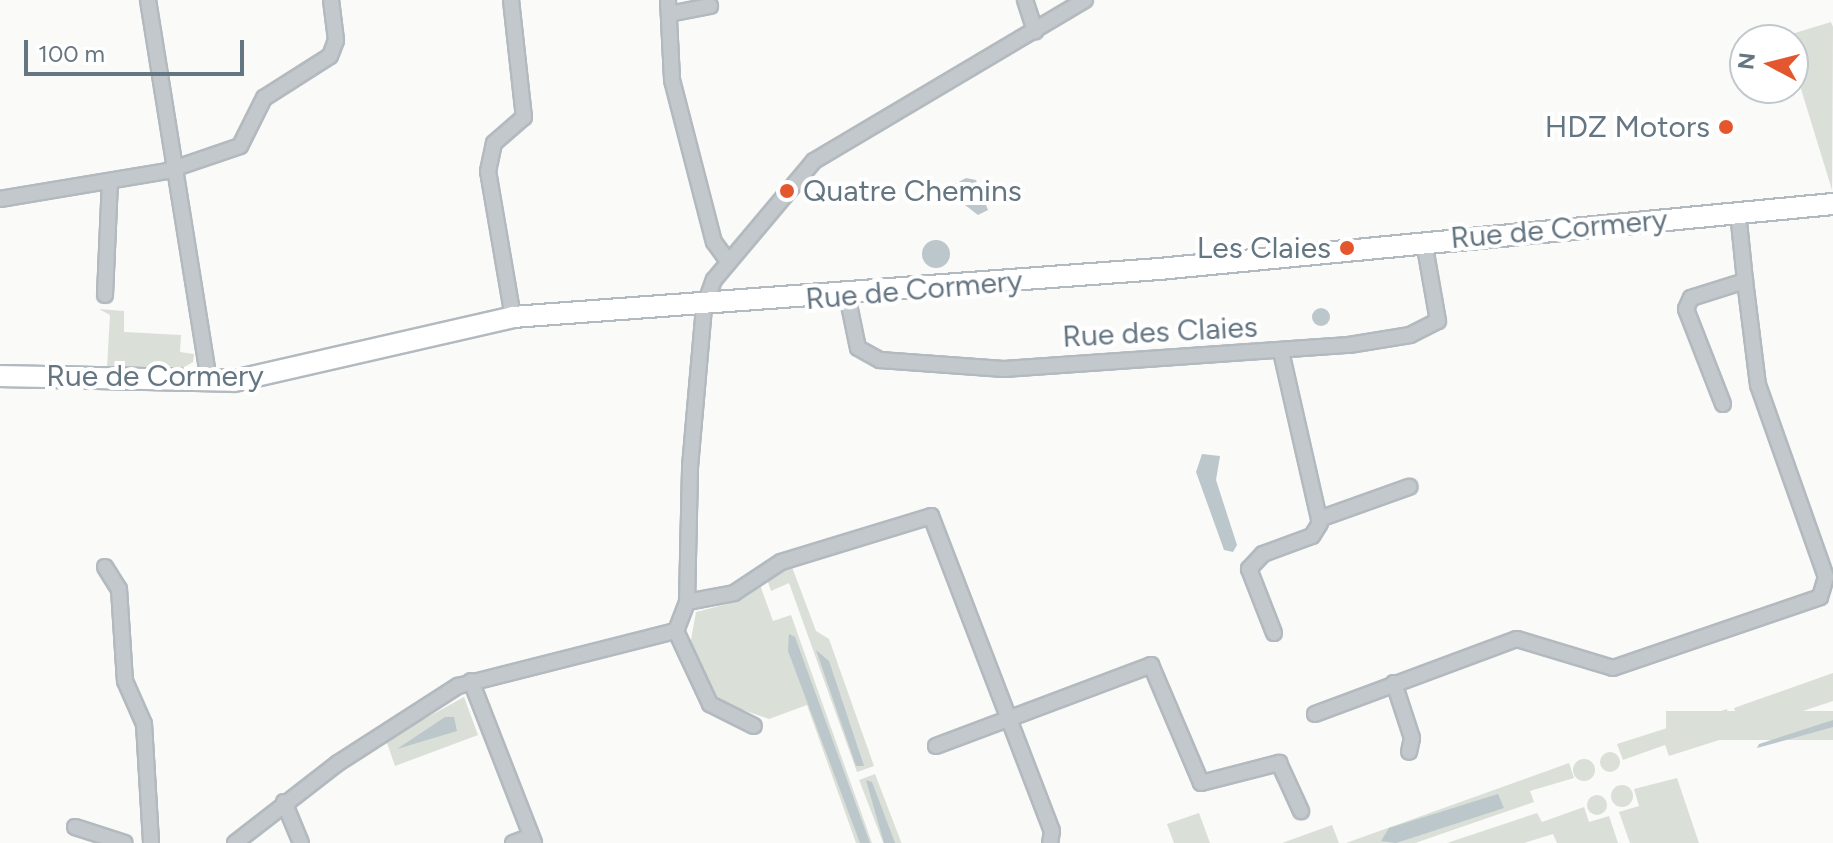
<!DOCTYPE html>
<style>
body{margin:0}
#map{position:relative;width:1833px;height:843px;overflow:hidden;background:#fafaf8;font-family:Figtree,sans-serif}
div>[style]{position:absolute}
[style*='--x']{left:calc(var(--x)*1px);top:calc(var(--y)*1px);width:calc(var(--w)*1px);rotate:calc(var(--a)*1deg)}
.green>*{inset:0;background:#dadfd7;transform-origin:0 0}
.round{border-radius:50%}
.water>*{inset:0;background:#bbc7cb}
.roads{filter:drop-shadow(2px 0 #b3babf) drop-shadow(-2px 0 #b3babf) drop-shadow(0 2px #b3babf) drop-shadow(0 -2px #b3babf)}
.street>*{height:14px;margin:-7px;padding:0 7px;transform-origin:7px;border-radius:7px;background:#c3c8cc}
.secondary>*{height:20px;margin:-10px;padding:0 10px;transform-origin:10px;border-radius:10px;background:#fff}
.dots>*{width:22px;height:22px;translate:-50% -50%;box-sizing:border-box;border:4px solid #fff;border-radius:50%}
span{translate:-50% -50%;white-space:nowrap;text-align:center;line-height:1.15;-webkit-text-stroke:8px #fff;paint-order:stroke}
.poi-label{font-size:30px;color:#657683}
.right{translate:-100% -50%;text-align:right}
.left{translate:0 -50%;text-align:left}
.street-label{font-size:30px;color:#657683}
.north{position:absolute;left:1729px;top:24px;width:80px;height:80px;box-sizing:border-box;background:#fff;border:2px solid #c1c8cd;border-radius:50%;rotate:277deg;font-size:22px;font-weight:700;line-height:32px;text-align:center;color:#657683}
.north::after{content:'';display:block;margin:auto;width:28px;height:36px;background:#e4572e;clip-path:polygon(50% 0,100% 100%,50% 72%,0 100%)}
.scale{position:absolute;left:24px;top:40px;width:220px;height:36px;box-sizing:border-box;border:4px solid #657683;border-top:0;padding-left:10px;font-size:24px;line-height:28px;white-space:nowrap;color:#657683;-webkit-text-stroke:6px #fff;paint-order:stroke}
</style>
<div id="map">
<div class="green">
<div style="clip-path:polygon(1831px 22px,1833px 27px,1832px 190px,1793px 63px,1793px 40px,1785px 36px)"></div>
<div style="clip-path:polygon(99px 309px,124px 311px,124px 332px,181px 335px,180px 352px,194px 354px,193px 362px,179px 370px,107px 368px,110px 315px)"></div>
<div style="clip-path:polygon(792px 567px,816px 631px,829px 639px,874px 766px,857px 772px,789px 583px,771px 591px,767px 579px)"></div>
<div style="clip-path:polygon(760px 585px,773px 621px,791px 615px,872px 843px,856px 843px,807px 705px,769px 719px,714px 700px,702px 681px,690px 645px,696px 612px,739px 601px)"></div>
<div style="clip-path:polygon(1833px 673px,1833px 701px,1742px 731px,1734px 708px)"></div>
<div style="clip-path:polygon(464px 697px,478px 735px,395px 766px,386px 740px)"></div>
<div style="clip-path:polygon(1727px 709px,1735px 735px,1669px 756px,1665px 745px,1623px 760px,1617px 744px)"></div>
<div style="left:1833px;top:711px;width:29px;height:167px;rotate:90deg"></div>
<div class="round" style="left:1600px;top:752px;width:20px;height:20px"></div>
<div class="round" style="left:1573px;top:759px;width:22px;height:22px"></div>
<div style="clip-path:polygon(1569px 763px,1574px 778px,1530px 791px,1534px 802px,1415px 843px,1346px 843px)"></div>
<div style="left:875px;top:774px;width:74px;height:17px;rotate:69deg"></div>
<div style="clip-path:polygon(1677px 778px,1699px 843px,1630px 843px,1619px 812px,1639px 806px,1634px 789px)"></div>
<div class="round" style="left:1611px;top:785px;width:22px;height:22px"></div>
<div class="round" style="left:1587px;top:795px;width:20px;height:20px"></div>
<div style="clip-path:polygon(1584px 807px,1589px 822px,1609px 816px,1618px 843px,1557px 843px,1553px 834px,1524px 843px,1447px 843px,1537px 813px,1542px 822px)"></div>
<div style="clip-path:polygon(1199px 813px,1210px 843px,1174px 843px,1167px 824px)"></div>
<div style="clip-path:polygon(1332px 825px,1339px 843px,1282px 843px)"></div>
</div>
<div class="water">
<div style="clip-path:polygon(966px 178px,976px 180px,988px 210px,978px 215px,961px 202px,955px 184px)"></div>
<div class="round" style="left:922px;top:240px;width:28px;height:28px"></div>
<div class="round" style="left:1312px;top:308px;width:18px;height:18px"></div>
<div style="clip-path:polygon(1202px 454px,1220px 456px,1216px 480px,1237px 545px,1233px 552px,1224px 550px,1196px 472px)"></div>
<div style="clip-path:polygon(789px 634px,795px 637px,870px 843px,860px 843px,788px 651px)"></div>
<div style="clip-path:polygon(816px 650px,829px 661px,864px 766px,856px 766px)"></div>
<div style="clip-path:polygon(445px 717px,454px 717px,457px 731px,397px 749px)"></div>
<div style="clip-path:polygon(1833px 720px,1833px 727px,1757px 748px,1759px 744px)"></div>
<div style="clip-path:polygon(866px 780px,872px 782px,895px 843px,884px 843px)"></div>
<div style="clip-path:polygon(1498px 794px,1504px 808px,1396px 843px,1381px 841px,1389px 828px)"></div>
</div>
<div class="roads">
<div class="street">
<div style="--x:148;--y:0;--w:386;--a:80.9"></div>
<div style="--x:511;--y:0;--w:118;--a:83.7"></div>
<div style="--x:524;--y:117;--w:40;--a:139"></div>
<div style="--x:494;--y:143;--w:29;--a:102"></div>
<div style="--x:488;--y:171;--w:148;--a:80.3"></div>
<div style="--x:668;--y:0;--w:80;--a:87.1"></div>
<div style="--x:672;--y:80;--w:167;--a:75.5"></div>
<div style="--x:714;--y:242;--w:24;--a:54"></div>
<div style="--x:1025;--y:0;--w:33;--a:72"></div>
<div style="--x:669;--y:14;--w:42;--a:-11"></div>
<div style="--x:0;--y:199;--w:169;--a:-9.5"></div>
<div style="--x:167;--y:171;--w:77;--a:-18.9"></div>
<div style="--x:240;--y:146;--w:54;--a:-63.4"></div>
<div style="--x:264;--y:98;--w:78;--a:-32.5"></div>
<div style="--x:330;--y:56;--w:17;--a:-69"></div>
<div style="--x:336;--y:40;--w:40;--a:-97.1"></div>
<div style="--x:105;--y:295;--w:113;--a:-87.5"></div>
<div style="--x:847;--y:295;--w:54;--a:78.3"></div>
<div style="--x:858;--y:348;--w:25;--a:29"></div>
<div style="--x:880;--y:360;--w:124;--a:4.2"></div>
<div style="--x:1004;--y:369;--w:346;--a:-4"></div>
<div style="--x:1349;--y:345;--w:62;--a:-9.3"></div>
<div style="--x:1410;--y:335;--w:31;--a:-27"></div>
<div style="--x:1438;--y:321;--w:80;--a:-100"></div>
<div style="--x:1723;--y:404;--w:102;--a:-111.3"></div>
<div style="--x:1686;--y:309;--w:12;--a:-66"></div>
<div style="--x:1691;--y:298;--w:57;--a:-17.5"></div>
<div style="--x:1745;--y:281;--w:69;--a:-95.8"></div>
<div style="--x:1319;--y:519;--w:96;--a:-19.6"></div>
<div style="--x:105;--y:567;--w:26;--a:58"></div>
<div style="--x:119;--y:589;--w:92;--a:86.3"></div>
<div style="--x:125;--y:681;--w:47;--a:66.2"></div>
<div style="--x:144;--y:724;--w:119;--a:86.6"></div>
<div style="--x:687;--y:602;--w:48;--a:-10.8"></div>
<div style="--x:734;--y:593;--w:56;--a:-33.4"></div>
<div style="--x:781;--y:562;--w:157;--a:-17"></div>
<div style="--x:931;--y:516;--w:337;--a:69"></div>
<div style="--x:1052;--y:831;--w:12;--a:99"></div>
<div style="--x:676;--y:631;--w:81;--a:65"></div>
<div style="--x:710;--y:704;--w:49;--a:26.6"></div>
<div style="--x:1274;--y:633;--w:69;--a:-111.3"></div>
<div style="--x:1249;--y:569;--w:21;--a:-47"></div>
<div style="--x:1263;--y:554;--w:52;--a:-20.2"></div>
<div style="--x:1312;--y:536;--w:15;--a:-58"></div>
<div style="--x:1320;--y:523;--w:176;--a:-102.8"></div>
<div style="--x:471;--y:681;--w:174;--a:68.7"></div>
<div style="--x:1394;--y:683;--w:58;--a:71.9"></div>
<div style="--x:1412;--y:738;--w:14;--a:102"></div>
<div style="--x:1315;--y:714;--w:215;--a:-20.4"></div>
<div style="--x:1517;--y:639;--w:100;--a:16.8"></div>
<div style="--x:1613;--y:668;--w:219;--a:-18.9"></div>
<div style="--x:1820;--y:597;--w:21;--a:-73"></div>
<div style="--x:1826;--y:577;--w:204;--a:-109.5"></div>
<div style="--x:1758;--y:385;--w:105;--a:-97.1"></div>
<div style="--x:936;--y:746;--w:230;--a:-20.6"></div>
<div style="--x:1151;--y:665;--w:128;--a:67"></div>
<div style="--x:1201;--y:783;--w:81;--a:-14.4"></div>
<div style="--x:1279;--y:763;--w:53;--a:65.4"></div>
<div style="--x:284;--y:802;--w:44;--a:67.5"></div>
<div style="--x:75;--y:827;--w:52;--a:17.7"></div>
<div style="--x:235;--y:843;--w:130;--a:-37.8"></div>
<div style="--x:338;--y:763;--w:143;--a:-32.7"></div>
<div style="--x:458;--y:686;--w:225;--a:-14.2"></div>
<div style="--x:676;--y:631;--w:31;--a:-69"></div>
<div style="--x:687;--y:602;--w:135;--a:-88.7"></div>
<div style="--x:690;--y:467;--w:161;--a:-85"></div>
<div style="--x:704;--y:307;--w:29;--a:-70"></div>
<div style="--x:714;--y:280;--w:155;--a:-50"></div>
<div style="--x:814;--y:161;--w:315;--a:-30.7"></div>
<div style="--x:513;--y:843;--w:19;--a:-21"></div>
</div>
<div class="secondary">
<div style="--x:0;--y:376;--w:234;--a:1.2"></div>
<div style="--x:234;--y:381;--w:286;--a:-12.9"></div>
<div style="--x:513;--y:317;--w:648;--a:-4.25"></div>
<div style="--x:1159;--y:269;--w:677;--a:-5.51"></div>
</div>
</div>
<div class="dots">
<div style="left:1726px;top:127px;background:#e4572e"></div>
<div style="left:787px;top:191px;background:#e4572e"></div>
<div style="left:1347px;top:248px;background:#e4572e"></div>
</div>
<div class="poi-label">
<span class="right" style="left:1710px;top:127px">HDZ Motors</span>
<span class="left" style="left:803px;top:191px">Quatre Chemins</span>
<span class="right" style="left:1331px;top:248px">Les Claies</span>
</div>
<div class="street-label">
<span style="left:1559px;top:229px;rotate:-5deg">Rue de Cormery</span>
<span style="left:914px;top:290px;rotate:-5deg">Rue de Cormery</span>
<span style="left:1160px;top:332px;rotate:-3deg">Rue des Claies</span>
<span style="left:155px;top:376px">Rue de Cormery</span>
</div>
<div class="north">N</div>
<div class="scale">100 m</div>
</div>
